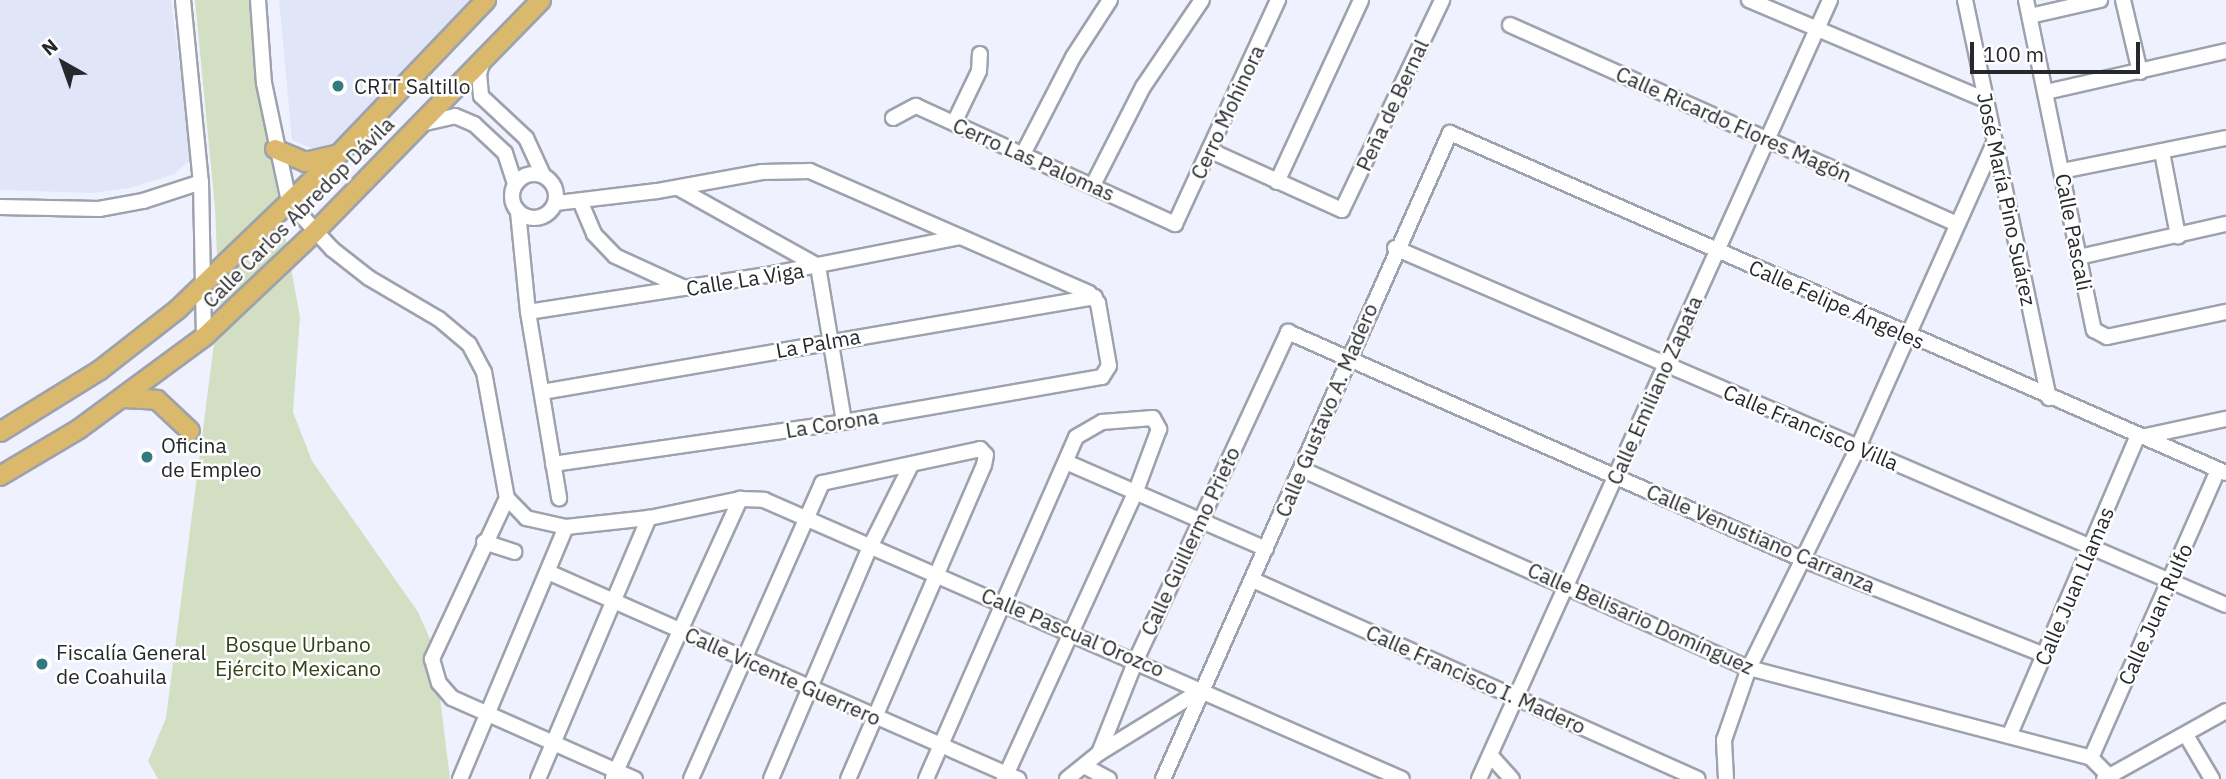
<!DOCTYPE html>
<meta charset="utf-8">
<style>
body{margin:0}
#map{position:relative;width:2226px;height:779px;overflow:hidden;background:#eff2fe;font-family:"IBM Plex Sans",sans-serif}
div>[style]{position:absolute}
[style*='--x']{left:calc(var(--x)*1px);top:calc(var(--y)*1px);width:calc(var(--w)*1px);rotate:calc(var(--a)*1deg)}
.built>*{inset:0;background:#e0e5f7}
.green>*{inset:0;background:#d2dfc2}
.roads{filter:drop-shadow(2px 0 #9ea2ac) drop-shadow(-2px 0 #9ea2ac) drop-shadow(0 2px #9ea2ac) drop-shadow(0 -2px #9ea2ac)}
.minor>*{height:14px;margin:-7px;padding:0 7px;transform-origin:7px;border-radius:7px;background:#fff}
.minor>.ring{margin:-7px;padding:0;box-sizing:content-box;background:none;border:14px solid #fff;border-radius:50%}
.major>*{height:18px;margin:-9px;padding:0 9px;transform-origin:9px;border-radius:9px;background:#dab96c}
.dots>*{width:19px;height:19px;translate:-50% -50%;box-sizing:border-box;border:4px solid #fff;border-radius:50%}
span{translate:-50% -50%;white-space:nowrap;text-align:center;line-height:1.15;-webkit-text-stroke:5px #fff;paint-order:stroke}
.poi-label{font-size:21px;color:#27282c}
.left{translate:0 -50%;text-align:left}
.street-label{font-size:21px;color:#27282c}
.park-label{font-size:21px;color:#324214}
.north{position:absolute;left:28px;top:28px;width:70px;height:70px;-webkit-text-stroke:5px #fff;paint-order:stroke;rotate:320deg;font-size:19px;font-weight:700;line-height:28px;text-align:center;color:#27282c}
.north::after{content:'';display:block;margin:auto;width:24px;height:32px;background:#27282c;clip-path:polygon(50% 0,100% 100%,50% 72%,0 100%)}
.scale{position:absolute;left:1970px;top:42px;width:170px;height:32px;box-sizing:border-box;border:4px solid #27282c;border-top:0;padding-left:9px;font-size:21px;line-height:24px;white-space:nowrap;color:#27282c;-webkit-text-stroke:5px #fff;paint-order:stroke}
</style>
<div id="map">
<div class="built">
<div style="clip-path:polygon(0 0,171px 0,192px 159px,174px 174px,130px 188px,92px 193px,0 190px)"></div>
<div style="clip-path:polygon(279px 0,473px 0,326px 154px,292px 140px)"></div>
</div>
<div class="green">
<div style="clip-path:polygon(195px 0,249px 0,258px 88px,300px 317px,293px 412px,312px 461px,418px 612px,434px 648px,450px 779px,158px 779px,148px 761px,166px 718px,219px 304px,215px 208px)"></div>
</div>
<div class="roads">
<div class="minor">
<div style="--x:183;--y:0;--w:183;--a:84.4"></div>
<div style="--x:201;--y:182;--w:155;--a:88.9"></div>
<div style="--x:258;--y:0;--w:83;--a:85.9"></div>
<div style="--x:264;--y:83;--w:122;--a:78.1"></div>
<div style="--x:289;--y:202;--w:64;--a:47.5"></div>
<div style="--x:332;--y:249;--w:47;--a:38.1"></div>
<div style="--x:369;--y:278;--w:81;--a:30.4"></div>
<div style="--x:439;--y:319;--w:39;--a:40"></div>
<div style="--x:469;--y:344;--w:32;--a:62"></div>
<div style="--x:484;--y:372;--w:128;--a:79.7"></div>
<div style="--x:507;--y:498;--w:28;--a:46"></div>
<div style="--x:526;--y:518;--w:41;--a:12.7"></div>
<div style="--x:566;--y:527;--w:83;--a:-6.2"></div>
<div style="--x:649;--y:518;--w:93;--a:-11.8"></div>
<div style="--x:740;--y:499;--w:24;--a:2"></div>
<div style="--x:764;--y:500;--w:696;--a:23.62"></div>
<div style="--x:1749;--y:0;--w:257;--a:22.9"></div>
<div style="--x:1965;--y:0;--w:407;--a:78.1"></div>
<div style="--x:2026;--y:0;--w:337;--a:78.4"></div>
<div style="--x:2094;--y:330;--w:15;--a:28"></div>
<div style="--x:2107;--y:337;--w:122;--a:-11.9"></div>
<div style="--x:2123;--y:0;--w:74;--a:76.7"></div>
<div style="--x:2030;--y:16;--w:72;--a:-12.9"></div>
<div style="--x:1510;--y:25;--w:489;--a:24"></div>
<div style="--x:484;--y:58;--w:16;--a:108"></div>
<div style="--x:479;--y:73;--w:23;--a:85"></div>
<div style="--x:481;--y:96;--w:62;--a:43"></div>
<div style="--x:526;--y:138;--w:41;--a:65.3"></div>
<div style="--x:2046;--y:92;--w:185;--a:-12.8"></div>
<div style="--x:893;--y:118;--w:26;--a:-28"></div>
<div style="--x:916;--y:106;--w:285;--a:24.5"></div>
<div style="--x:1175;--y:224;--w:247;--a:-65.3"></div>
<div style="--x:954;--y:123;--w:58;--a:-64.3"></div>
<div style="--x:979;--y:71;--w:17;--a:-87"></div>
<div style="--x:421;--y:124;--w:35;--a:-13"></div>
<div style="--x:455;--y:116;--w:21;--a:23"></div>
<div style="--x:474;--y:124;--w:42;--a:43.1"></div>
<div style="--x:505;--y:153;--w:33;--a:72"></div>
<div style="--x:1209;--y:150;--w:146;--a:24.3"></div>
<div style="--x:1342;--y:210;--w:233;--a:-64.5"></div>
<div style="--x:2162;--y:152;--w:86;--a:79.2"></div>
<div style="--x:1023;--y:154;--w:109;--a:-62.7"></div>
<div style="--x:1073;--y:57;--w:68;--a:-57"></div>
<div style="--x:2062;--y:171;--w:167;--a:-11.4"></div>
<div class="ring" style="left:512px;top:174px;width:30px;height:30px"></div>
<div style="--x:1277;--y:182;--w:200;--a:-65.2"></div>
<div style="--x:1093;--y:185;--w:110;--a:-63"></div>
<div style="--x:1143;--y:87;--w:105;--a:-55.9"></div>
<div style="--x:678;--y:188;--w:160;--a:29.1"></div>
<div style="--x:818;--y:266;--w:158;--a:80.5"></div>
<div style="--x:581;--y:203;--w:34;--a:67"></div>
<div style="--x:594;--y:234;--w:30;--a:46"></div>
<div style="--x:615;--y:256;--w:77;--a:24.6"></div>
<div style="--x:0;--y:207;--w:99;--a:1.2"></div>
<div style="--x:99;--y:209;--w:45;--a:-10.3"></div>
<div style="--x:143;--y:201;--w:61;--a:-18.1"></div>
<div style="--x:518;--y:212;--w:100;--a:84.3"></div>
<div style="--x:528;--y:312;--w:189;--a:80.5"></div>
<div style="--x:1395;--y:248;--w:904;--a:23.25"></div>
<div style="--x:2079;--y:257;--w:151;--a:-12.7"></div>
<div style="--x:528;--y:312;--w:242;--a:-8.8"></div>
<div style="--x:767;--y:275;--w:197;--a:-11.1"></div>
<div style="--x:542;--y:392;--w:561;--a:-9.75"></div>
<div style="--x:1066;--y:462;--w:218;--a:23.5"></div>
<div style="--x:553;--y:464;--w:294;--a:-8.2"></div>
<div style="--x:844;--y:422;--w:262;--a:-9.9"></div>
<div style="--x:1102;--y:377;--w:13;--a:-58"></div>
<div style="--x:1109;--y:366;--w:64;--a:-99.9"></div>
<div style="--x:1098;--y:303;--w:13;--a:-132"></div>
<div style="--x:1089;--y:293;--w:305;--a:-156.4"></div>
<div style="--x:810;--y:171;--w:48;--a:178.8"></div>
<div style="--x:762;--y:172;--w:107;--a:169.7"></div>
<div style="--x:657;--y:191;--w:102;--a:173.2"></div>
<div style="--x:1301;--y:469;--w:490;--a:24"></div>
<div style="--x:1749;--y:668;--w:354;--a:14.7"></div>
<div style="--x:2091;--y:758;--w:30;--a:45"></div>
<div style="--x:507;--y:498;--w:178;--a:115"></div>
<div style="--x:432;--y:659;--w:25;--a:74"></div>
<div style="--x:439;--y:683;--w:20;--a:49"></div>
<div style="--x:452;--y:698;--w:200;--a:23.9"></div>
<div style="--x:484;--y:542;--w:32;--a:18"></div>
<div style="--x:548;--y:572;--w:514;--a:23.77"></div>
<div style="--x:1253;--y:580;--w:487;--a:24.1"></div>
<div style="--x:2010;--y:734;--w:322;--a:-66.8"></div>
<div style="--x:2137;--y:438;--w:91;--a:-12.1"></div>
<div style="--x:2186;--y:735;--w:51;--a:59.4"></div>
<div style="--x:1099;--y:753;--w:100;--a:-68.3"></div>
<div style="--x:1136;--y:660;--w:362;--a:-65.1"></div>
<div style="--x:1288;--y:332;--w:562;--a:23.83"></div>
<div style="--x:1802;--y:559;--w:260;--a:21.6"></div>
<div style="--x:1491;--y:756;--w:31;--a:48"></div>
<div style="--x:2091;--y:758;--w:315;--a:-66.2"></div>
<div style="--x:1086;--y:767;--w:26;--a:28"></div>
<div style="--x:613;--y:778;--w:307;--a:-65.5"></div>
<div style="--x:460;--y:779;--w:273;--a:-67.2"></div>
<div style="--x:538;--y:779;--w:284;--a:-67"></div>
<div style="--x:691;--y:779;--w:324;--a:-66.1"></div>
<div style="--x:822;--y:483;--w:162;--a:-12.1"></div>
<div style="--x:980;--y:449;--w:8;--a:45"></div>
<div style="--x:986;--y:455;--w:10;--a:101"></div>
<div style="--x:984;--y:465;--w:342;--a:113.4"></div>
<div style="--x:771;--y:779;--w:254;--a:-66.9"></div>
<div style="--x:871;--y:545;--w:89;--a:-63.4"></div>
<div style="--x:926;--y:779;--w:373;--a:-66.3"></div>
<div style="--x:1076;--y:437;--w:30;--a:-30"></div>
<div style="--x:1102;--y:422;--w:51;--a:-4.5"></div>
<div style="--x:1153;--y:418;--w:13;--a:61"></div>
<div style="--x:1159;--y:429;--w:66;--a:110.4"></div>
<div style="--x:1136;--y:491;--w:317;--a:114.6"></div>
<div style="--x:1067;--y:779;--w:41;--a:-39.1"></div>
<div style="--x:1099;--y:753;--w:122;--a:-31.6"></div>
<div style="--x:1163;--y:779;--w:707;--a:-66.05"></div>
<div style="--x:1450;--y:133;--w:847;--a:23.66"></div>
<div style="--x:1479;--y:779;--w:854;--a:-65.74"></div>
<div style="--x:1726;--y:779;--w:39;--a:-93"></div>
<div style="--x:1724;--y:740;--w:76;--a:-70.9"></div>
<div style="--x:1749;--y:668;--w:249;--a:-63.7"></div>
<div style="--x:1859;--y:445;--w:331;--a:-65.9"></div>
<div style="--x:2104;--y:779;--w:140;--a:-29.1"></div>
</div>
<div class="major">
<div style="--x:275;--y:149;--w:33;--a:23"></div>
<div style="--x:305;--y:162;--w:32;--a:-13"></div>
<div style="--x:123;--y:398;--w:34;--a:3"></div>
<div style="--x:157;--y:400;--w:45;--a:43.2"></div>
<div style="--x:0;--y:432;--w:118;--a:-31.8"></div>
<div style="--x:100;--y:370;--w:99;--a:-38"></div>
<div style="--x:178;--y:309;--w:223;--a:-43.9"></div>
<div style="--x:339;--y:154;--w:213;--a:-46.3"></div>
<div style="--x:0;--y:476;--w:92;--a:-30.7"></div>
<div style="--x:79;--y:429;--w:155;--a:-36.4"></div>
<div style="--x:204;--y:337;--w:151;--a:-43.4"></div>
<div style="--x:314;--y:233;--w:325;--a:-45.7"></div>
</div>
</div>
<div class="dots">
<div style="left:338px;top:86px;background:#327a81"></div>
<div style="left:147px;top:457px;background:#327a81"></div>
<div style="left:42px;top:664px;background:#327a81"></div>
</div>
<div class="poi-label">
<span class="left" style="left:354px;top:86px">CRIT Saltillo</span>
<span class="left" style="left:161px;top:457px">Oficina<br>de Empleo</span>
<span class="left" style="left:56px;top:664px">Fiscalía General<br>de Coahuila</span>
</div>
<div class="street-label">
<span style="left:1392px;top:105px;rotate:-65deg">Peña de Bernal</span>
<span style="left:1227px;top:112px;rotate:-65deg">Cerro Mohinora</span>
<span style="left:1734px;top:124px;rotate:24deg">Calle Ricardo Flores Magón</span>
<span style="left:1034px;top:159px;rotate:24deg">Cerro Las Palomas</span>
<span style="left:2007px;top:199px;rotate:78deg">José María Pino Suárez</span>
<span style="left:298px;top:212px;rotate:-45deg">Calle Carlos Abredop Dávila</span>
<span style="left:2074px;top:232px;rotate:79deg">Calle Pascali</span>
<span style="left:745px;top:279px;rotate:-9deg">Calle La Viga</span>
<span style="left:1837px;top:304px;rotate:24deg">Calle Felipe Ángeles</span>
<span style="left:818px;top:343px;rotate:-10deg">La Palma</span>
<span style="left:1654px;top:390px;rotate:-66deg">Calle Emiliano Zapata</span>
<span style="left:1326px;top:410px;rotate:-67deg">Calle Gustavo A. Madero</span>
<span style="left:832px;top:423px;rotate:-9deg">La Corona</span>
<span style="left:1811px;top:427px;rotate:23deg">Calle Francisco Villa</span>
<span style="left:1761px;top:538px;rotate:23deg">Calle Venustiano Carranza</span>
<span style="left:1190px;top:541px;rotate:-65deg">Calle Guillermo Prieto</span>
<span style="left:2074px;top:586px;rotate:-67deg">Calle Juan Llamas</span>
<span style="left:2155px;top:614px;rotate:-66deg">Calle Juan Rulfo</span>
<span style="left:1641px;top:618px;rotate:24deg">Calle Belisario Domínguez</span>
<span style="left:1073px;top:632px;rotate:23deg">Calle Pascual Orozco</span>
<span style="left:783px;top:676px;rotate:24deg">Calle Vicente Guerrero</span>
<span style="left:1476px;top:679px;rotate:24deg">Calle Francisco I. Madero</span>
</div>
<div class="park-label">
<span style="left:298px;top:656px">Bosque Urbano<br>Ejército Mexicano</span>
</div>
<div class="north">N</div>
<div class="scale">100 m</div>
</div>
